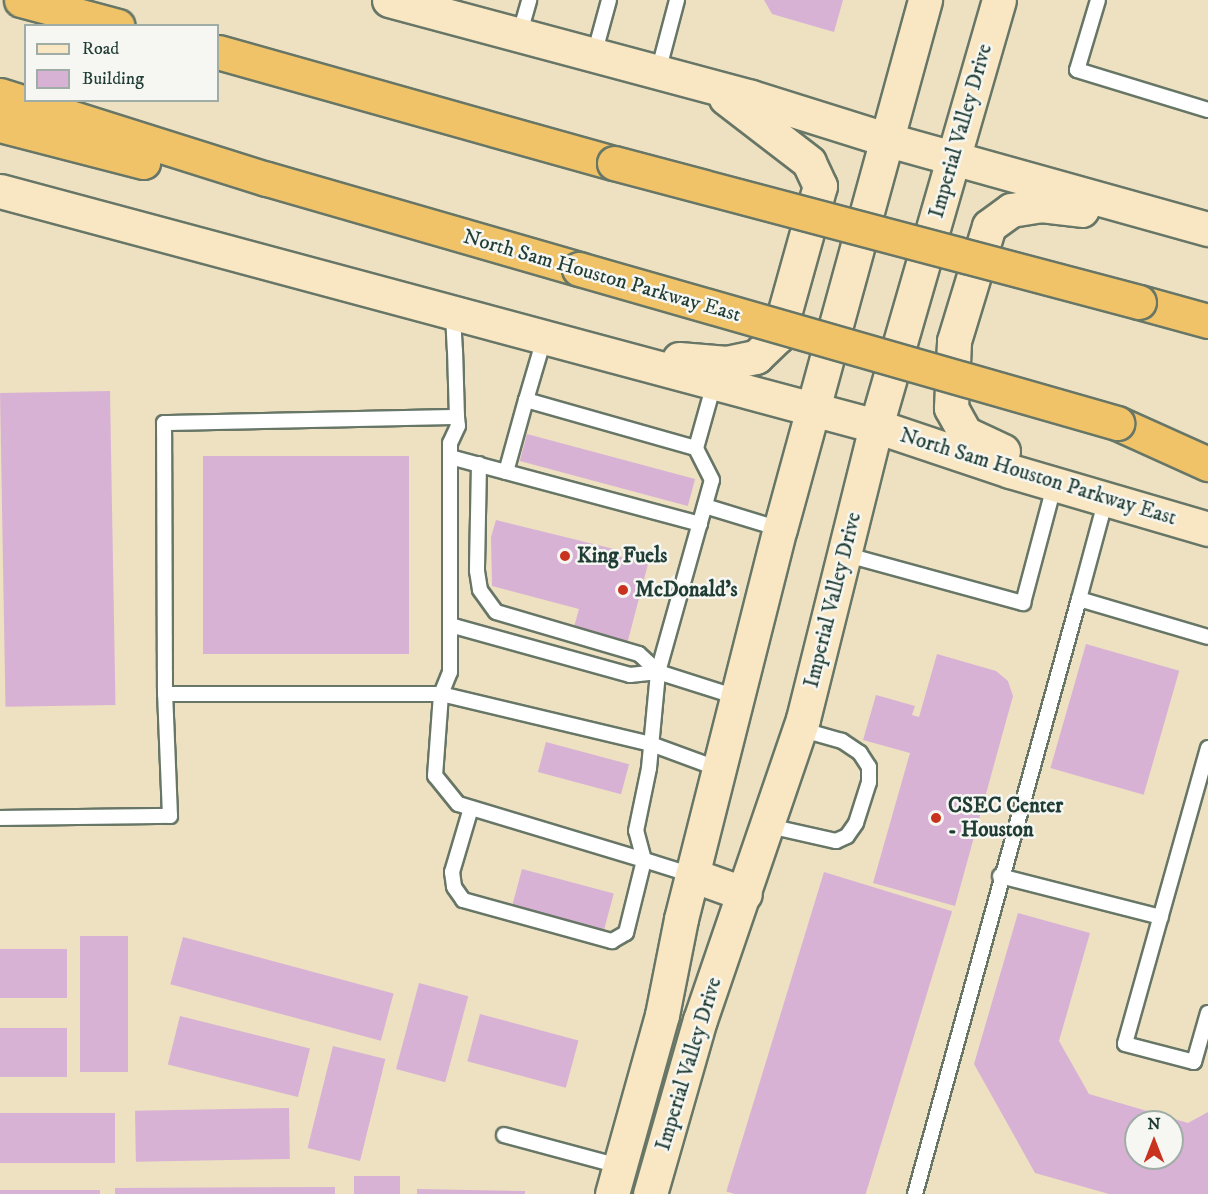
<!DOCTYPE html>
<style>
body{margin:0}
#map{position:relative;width:1208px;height:1194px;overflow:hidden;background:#ede1c2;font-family:"IM FELL DW Pica",serif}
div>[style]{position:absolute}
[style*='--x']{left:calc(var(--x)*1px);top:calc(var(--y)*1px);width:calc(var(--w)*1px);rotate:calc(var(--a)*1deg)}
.building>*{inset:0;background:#d8b2d4;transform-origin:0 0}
.roads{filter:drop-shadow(2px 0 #677666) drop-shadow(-2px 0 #677666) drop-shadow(0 2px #677666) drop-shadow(0 -2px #677666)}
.lane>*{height:14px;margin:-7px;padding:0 7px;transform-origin:7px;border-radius:7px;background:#fff}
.secondary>*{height:33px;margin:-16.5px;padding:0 16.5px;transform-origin:16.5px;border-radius:16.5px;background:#f9e7c3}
.highway>*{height:33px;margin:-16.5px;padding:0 16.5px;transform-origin:16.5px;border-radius:16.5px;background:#f0c369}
.bridges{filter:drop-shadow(2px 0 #677666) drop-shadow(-2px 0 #677666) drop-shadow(0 2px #677666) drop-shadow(0 -2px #677666)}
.highway-bridge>*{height:33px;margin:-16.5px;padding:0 16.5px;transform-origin:16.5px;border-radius:16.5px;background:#f0c369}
.dots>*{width:16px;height:16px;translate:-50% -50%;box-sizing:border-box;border:3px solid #f6f6f2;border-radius:50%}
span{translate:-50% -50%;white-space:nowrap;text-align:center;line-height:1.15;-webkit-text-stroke:5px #f6f6f2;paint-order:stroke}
.street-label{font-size:21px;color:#1f3d34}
.poi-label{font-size:21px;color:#1f3d34;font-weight:700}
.left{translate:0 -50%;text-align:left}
.legend{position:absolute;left:24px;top:24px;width:195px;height:78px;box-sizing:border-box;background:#f6f6f2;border:2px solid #a0aca6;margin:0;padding:8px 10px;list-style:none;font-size:18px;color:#1f3d34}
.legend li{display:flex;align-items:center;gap:12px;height:30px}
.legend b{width:30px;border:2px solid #a0aca6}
.north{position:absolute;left:1124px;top:1110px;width:60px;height:60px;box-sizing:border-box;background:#f6f6f2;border:2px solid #a0aca6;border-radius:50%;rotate:0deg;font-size:16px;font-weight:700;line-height:24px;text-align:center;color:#1f3d34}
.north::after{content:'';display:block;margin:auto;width:21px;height:27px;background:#c8321e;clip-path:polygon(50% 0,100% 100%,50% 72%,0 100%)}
</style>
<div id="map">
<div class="building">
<div style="clip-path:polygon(764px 0,843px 0,834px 32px,772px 14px)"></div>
<div style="left:110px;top:391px;width:314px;height:110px;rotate:89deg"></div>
<div style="left:527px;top:434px;width:174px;height:28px;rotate:15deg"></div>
<div style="left:409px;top:456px;width:198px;height:206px;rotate:90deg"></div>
<div style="clip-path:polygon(496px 520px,618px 550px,617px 556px,648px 564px,626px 648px,572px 634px,579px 609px,492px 586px,491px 537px)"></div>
<div style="left:1086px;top:644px;width:97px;height:129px;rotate:16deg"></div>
<div style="clip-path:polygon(937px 654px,996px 671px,1008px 681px,1013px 696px,955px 906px,873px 883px,910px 753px,863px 740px,876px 695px,915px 706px,912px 715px,919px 717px)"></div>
<div style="left:546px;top:742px;width:86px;height:31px;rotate:15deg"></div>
<div style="left:522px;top:869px;width:95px;height:39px;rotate:15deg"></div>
<div style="left:824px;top:872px;width:134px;height:334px;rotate:17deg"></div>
<div style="clip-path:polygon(evenodd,1018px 913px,1090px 933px,1059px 1041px,1089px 1094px,1188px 1123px,1208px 1112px,1208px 1194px,1109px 1194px,1035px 1173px,974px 1064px,1018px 913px,1136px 1122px,1172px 1122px,1172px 1158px,1136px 1158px,1136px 1122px)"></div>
<div style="left:80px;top:936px;width:48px;height:136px"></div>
<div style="left:183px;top:937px;width:218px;height:49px;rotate:15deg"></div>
<div style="left:0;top:949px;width:67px;height:49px"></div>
<div style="left:419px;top:983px;width:51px;height:89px;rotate:15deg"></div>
<div style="left:480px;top:1014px;width:102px;height:49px;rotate:15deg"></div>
<div style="left:180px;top:1016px;width:134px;height:50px;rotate:14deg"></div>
<div style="left:0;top:1028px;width:67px;height:49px"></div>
<div style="left:333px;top:1046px;width:54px;height:105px;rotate:14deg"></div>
<div style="left:289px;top:1108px;width:51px;height:154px;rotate:89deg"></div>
<div style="left:0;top:1113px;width:115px;height:50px"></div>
<div style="left:354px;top:1176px;width:46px;height:18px"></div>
<div style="clip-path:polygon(335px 1187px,335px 1194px,115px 1194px,115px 1188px)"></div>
<div style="clip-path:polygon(417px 1189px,525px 1191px,525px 1194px,417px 1194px)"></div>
<div style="left:0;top:1190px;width:100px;height:4px"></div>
</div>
<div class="roads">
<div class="lane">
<div style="--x:1098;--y:0;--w:73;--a:106.7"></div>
<div style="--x:1077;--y:70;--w:137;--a:17"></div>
<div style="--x:519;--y:36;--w:37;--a:-74"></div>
<div style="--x:594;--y:55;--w:57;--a:-74.7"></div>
<div style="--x:658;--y:72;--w:74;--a:-75.2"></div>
<div style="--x:453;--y:315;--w:35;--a:87"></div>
<div style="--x:455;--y:350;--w:67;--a:88.3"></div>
<div style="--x:457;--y:417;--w:9;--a:84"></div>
<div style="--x:458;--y:426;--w:19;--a:115"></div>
<div style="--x:450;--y:443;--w:229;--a:90"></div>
<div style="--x:450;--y:672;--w:24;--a:112"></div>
<div style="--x:441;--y:694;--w:276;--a:180"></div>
<div style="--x:165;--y:694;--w:271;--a:-90.2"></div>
<div style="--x:164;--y:423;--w:293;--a:-1.2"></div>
<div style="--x:544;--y:339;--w:64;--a:106.4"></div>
<div style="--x:526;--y:400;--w:177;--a:15.8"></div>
<div style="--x:696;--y:448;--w:66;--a:-74.3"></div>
<div style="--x:450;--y:457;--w:259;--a:15"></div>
<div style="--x:479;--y:464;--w:107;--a:91.1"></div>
<div style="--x:477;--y:571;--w:19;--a:81"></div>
<div style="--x:480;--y:590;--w:27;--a:54"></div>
<div style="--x:496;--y:612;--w:149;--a:16.4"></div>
<div style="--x:639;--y:654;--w:26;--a:43"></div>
<div style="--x:506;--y:472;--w:75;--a:-74.5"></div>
<div style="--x:705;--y:506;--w:78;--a:17"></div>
<div style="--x:844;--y:554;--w:186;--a:15.3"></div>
<div style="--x:1023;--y:603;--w:124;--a:-75.1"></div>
<div style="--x:1079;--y:599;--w:104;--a:-74.9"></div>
<div style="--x:450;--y:625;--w:187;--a:15.5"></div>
<div style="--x:630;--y:675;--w:28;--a:-6"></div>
<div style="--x:658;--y:672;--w:83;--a:17.6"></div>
<div style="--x:1208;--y:748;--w:307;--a:105.7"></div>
<div style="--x:1125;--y:1044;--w:71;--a:14.6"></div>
<div style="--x:1194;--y:1062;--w:51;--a:-74.1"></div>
<div style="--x:471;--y:808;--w:67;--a:106.5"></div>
<div style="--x:452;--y:872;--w:15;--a:82"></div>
<div style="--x:454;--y:887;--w:16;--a:55"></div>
<div style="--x:463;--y:900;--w:155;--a:15.4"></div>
<div style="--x:612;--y:941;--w:16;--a:-30"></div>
<div style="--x:626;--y:933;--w:75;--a:-76.1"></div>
<div style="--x:644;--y:860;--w:194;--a:-163.2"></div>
<div style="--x:458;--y:804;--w:36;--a:-129"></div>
<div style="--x:435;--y:776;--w:82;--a:-85.8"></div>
<div style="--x:441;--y:694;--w:216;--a:13.4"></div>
<div style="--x:651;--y:744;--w:72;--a:20.2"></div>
<div style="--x:0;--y:818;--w:170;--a:-0.7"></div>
<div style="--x:170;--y:816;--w:122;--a:-92.3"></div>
<div style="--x:769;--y:826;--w:69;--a:12.6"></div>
<div style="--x:836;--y:841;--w:12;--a:-24"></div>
<div style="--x:847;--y:836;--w:16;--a:-55"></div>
<div style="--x:856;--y:823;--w:43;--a:-72.4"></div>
<div style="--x:869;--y:782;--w:15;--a:-90"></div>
<div style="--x:869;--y:767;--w:17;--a:-123"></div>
<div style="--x:860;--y:753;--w:22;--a:-146"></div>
<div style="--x:842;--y:741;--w:44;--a:-164.1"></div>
<div style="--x:692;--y:875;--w:50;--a:-162.6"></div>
<div style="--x:644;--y:860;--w:30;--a:-105"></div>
<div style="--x:636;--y:831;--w:64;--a:-78.3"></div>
<div style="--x:649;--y:768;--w:96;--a:-84.6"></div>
<div style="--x:658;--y:672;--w:199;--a:-74.3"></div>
<div style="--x:712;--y:480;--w:36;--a:-117"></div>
<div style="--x:1000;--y:876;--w:166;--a:14.3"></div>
<div style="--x:504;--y:1135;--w:119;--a:15.1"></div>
<div style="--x:915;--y:1194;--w:617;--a:-74.59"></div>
<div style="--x:1079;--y:599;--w:134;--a:16.4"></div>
</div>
<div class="secondary">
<div style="--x:389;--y:0;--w:375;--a:15"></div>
<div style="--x:751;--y:97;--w:140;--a:17.4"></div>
<div style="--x:885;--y:139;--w:335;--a:15.6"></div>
<div style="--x:0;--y:191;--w:907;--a:15.02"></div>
<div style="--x:876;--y:426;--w:141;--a:18.6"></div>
<div style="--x:1010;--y:471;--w:206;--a:16.3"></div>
<div style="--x:679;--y:359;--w:48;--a:4.8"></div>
<div style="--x:727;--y:363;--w:30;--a:-12"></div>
<div style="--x:756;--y:357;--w:30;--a:-44"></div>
<div style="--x:778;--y:336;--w:156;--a:-74.4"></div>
<div style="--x:820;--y:186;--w:26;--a:-115"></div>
<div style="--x:809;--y:162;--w:105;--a:-142.4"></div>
<div style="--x:1003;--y:451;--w:42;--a:-154.7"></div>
<div style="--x:965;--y:433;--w:29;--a:-119"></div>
<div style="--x:951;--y:408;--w:67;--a:-87.4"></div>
<div style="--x:954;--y:341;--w:120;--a:-73.1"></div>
<div style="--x:989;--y:226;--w:27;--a:-36"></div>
<div style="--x:1011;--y:210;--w:30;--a:-9"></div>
<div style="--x:1041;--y:205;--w:41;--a:7"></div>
<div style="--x:692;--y:875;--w:56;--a:19.7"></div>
<div style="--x:612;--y:1194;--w:186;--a:-74.4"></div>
<div style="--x:662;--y:1015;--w:98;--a:-78.8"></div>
<div style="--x:681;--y:919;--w:402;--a:-75.8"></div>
<div style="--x:780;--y:529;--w:549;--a:-74.67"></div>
<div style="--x:650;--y:1194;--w:181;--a:-74"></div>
<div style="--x:700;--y:1020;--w:318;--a:-71.1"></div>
<div style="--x:803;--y:719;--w:302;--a:-76"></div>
<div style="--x:876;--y:426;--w:443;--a:-73.9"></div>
</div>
<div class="highway">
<div style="--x:21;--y:0;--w:100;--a:15"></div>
<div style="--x:218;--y:52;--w:411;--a:15.7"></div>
<div style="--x:0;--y:95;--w:280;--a:17.5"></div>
<div style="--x:267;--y:179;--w:325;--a:16.1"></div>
<div style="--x:0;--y:125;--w:148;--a:14.5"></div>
<div style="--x:1139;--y:302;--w:72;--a:15.4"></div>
<div style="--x:1117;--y:423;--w:100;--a:24.3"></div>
</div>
</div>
<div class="bridges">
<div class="highway-bridge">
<div style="--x:614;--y:163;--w:543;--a:14.83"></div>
<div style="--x:579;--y:269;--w:560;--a:15.97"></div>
</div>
</div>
<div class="dots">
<div style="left:565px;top:556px;background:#c8321e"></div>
<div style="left:623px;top:590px;background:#c8321e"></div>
<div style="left:936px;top:818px;background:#c8321e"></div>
</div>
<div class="street-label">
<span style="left:961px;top:131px;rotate:-74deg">Imperial Valley Drive</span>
<span style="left:602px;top:276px;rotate:16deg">North Sam Houston Parkway East</span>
<span style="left:1038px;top:477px;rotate:17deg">North Sam Houston Parkway East</span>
<span style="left:833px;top:600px;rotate:-76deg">Imperial Valley Drive</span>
<span style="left:689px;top:1064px;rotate:-73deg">Imperial Valley Drive</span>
</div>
<div class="poi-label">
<span class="left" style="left:577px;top:556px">King Fuels</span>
<span class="left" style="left:635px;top:590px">McDonald's</span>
<span class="left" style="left:948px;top:818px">CSEC Center<br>- Houston</span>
</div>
<ul class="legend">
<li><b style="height:8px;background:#f9e7c3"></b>Road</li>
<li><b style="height:16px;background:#d8b2d4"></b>Building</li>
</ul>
<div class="north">N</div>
</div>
